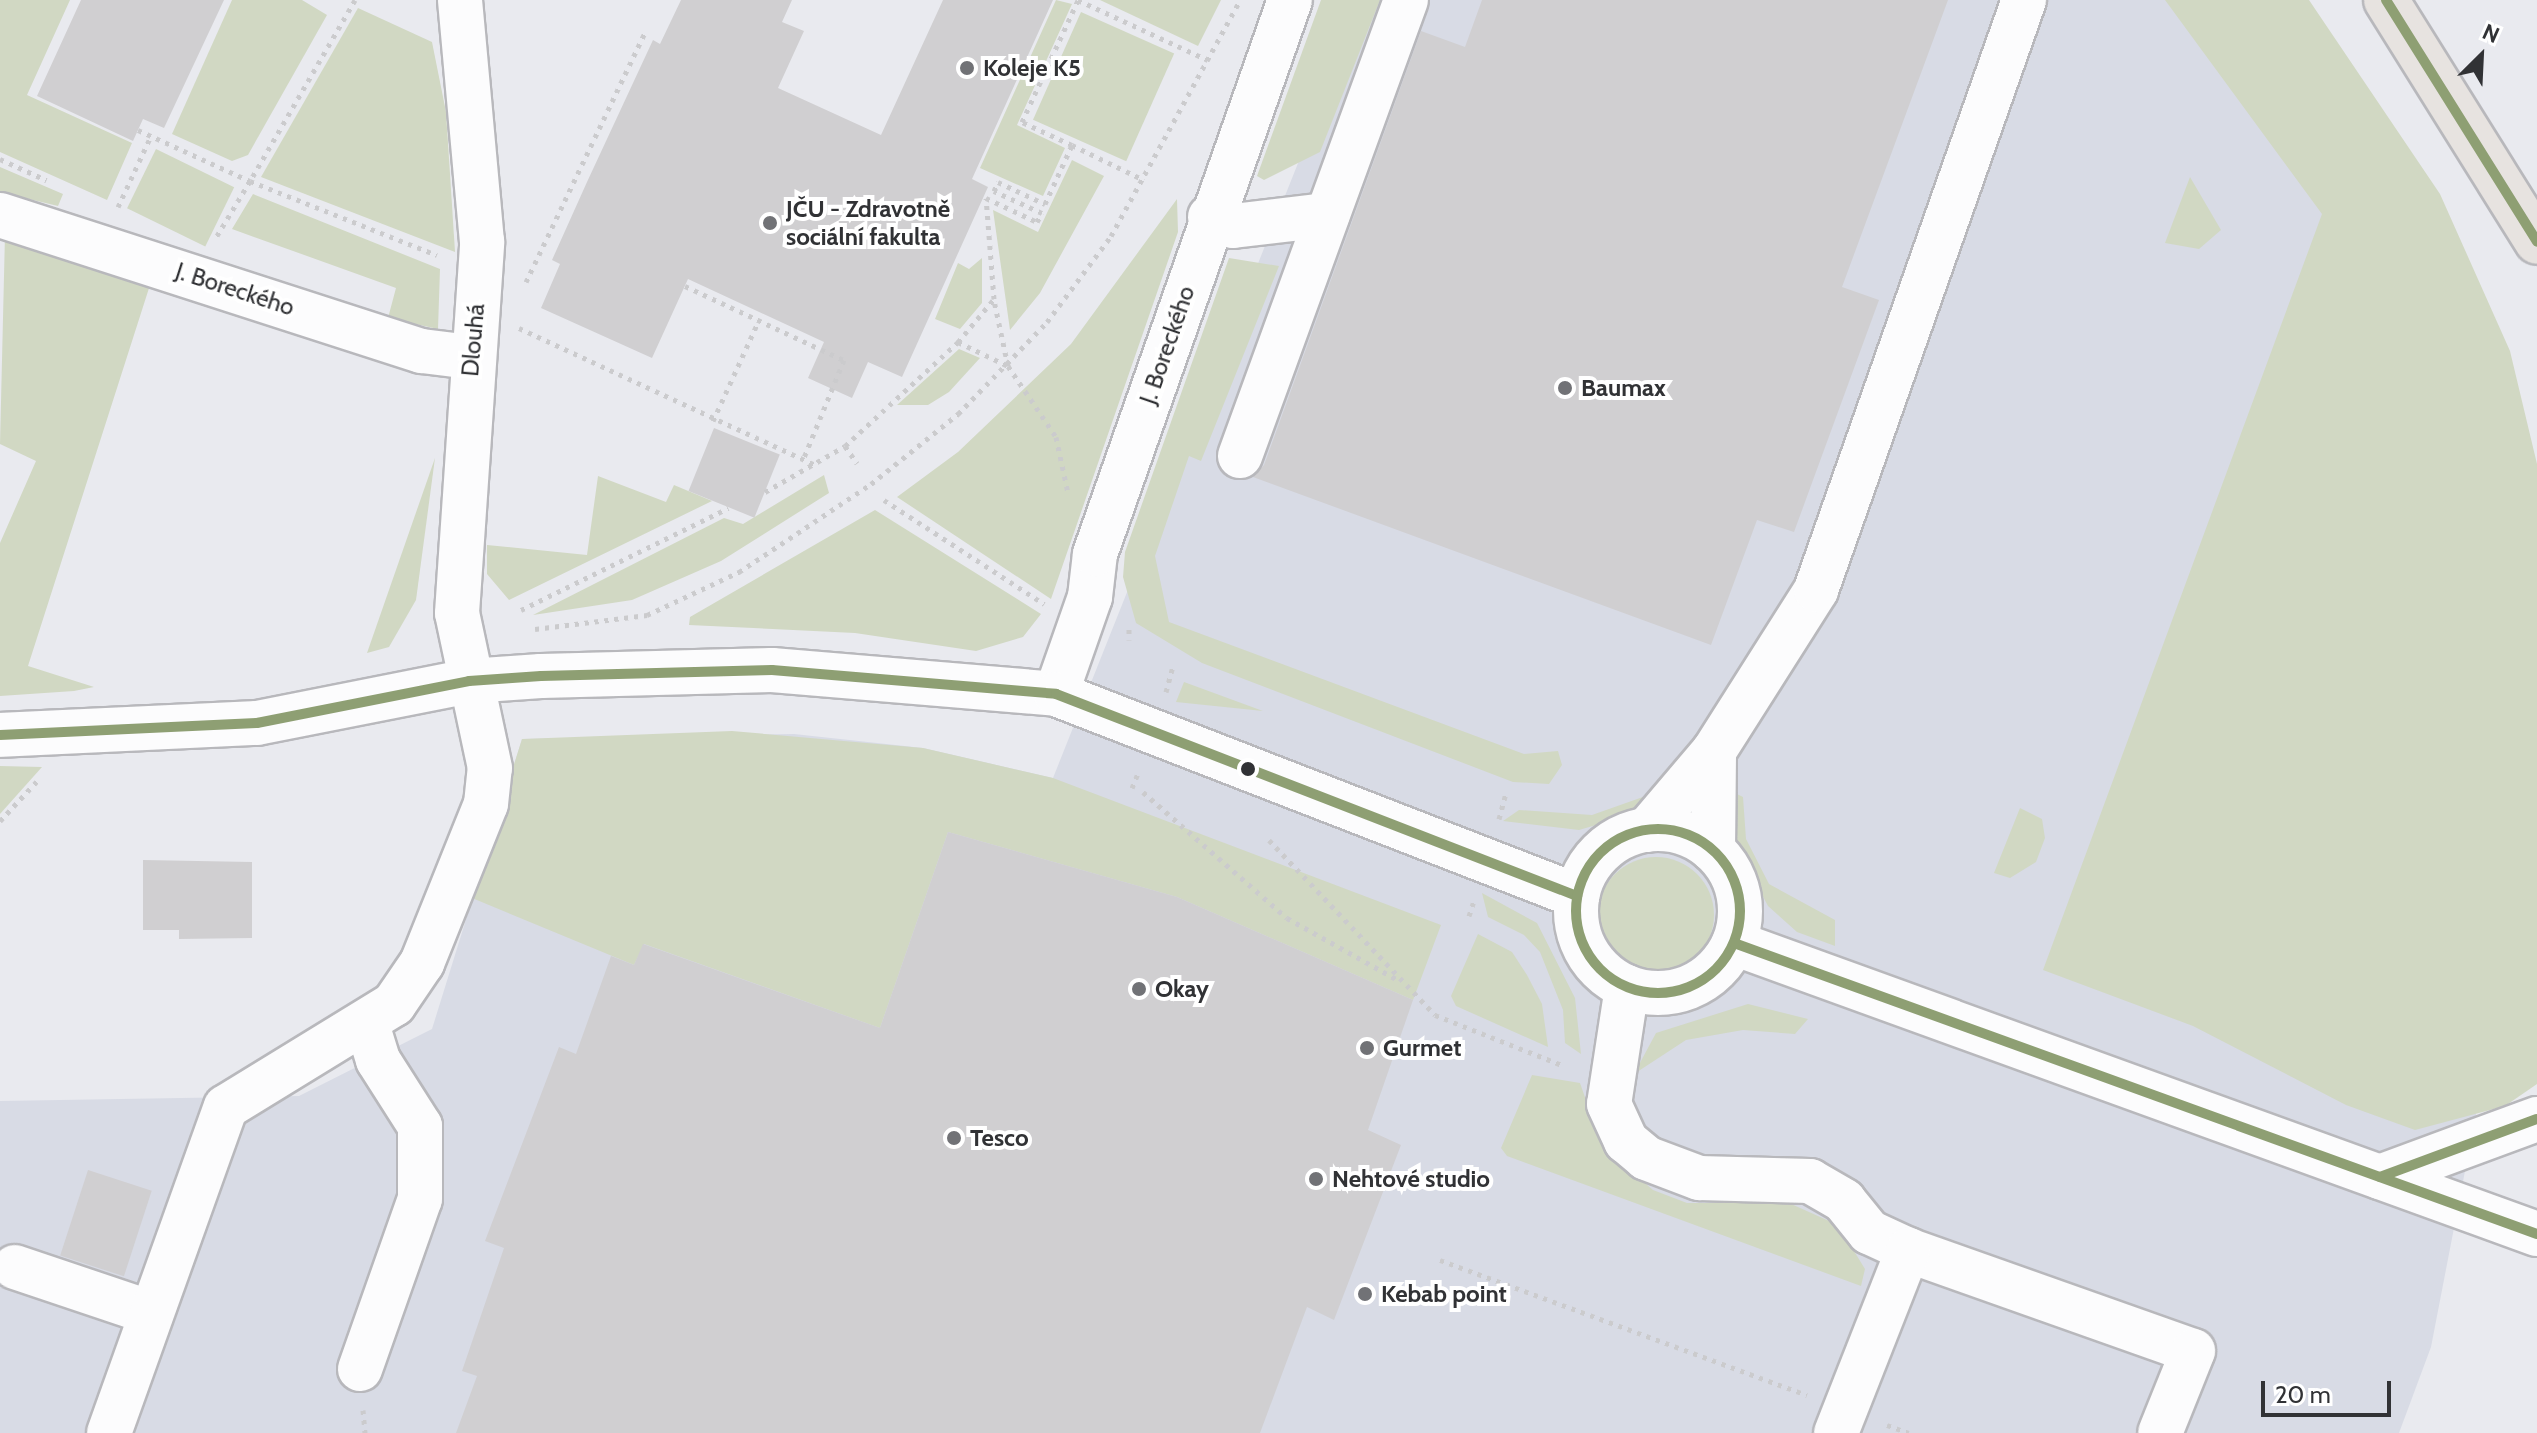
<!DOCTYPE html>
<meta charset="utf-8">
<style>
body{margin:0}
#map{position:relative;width:2537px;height:1433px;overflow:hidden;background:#e9eaef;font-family:Cabin,sans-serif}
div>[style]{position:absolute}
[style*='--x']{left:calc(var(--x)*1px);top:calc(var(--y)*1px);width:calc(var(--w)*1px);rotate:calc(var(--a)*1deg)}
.built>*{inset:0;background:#d8dbe5}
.green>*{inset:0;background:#d1d8c3;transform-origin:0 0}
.round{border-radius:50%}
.building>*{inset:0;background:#d0cfd1;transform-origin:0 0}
.path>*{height:5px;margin-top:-2.5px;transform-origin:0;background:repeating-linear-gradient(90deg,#cbcbcd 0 4px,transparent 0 10px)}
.roads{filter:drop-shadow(2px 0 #b8b8bc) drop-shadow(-2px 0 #b8b8bc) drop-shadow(0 2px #b8b8bc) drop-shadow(0 -2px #b8b8bc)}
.minor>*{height:44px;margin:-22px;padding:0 22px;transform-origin:22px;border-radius:22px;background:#fcfcfd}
.minor>.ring{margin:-22px;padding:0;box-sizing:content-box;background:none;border:44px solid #fcfcfd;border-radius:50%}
.major>*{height:44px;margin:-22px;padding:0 22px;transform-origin:22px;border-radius:22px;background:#e7e3e0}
.bus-1>*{height:10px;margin:-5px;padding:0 5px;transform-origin:5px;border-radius:5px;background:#8e9f73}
.bus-1>.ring{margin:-5px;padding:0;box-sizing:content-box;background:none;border:10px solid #8e9f73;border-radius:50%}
.dots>*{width:22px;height:22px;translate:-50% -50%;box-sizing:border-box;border:4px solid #fff;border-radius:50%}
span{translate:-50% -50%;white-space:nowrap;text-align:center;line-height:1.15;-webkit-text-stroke:8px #fff;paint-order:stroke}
.poi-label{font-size:24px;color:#313235;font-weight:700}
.left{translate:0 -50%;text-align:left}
.street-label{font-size:24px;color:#313235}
.north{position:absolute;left:2441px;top:16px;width:80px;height:80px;-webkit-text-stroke:6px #fff;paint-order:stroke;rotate:24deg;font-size:22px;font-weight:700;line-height:32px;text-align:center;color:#313235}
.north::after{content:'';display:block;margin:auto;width:28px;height:36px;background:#313235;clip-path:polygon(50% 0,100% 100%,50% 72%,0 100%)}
.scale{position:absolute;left:2261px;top:1381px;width:130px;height:36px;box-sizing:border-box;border:4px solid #313235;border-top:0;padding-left:10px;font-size:24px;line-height:28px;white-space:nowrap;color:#313235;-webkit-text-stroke:6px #fff;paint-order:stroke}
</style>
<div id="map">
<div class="built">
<div style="clip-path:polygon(1363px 0,2232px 0,2334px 147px,2482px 1083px,2431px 1347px,2399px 1433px,0 1433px,0 1101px,299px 1096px,432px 1029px,522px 739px,794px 734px,923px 748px,1053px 778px)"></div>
</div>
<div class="green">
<div style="clip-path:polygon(0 0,70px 0,27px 95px,132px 143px,107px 200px,0 152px)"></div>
<div style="clip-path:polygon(232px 0,302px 0,327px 15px,248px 155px,232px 161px,172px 134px)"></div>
<div style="clip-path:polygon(1056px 0,1072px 4px,1017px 125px,1065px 148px,1043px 196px,980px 168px)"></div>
<div style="clip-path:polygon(1100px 0,1221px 0,1198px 46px)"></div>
<div style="clip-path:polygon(1321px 0,1380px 0,1320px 152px,1264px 180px,1257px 176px)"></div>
<div style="clip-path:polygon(2165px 0,2309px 0,2440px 194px,2510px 351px,2537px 464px,2537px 1084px,2505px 1106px,2415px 1130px,2346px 1105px,2193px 1026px,2043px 970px,2322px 214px)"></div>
<div style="clip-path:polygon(358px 8px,432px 42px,446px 112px,455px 252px,261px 177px)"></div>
<div style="left:1081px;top:12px;width:102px;height:118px;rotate:24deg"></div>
<div style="left:156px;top:149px;width:87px;height:66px;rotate:26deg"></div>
<div style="clip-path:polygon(1072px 160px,1104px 176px,1040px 293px,1010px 330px,993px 210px,1038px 232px)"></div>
<div style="clip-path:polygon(0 167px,63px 194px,58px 206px,0 192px)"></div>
<div style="clip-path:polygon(2190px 177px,2221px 230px,2199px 249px,2165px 243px)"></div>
<div style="clip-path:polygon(253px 194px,440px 269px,438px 329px,388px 318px,396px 288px,232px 229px)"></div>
<div style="clip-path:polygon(1177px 199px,1178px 232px,1051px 599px,897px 497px,958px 452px,1071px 344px)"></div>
<div style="clip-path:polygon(5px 234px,150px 285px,28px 666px,94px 687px,74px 691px,0 696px,0 543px,36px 461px,0 444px)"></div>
<div style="clip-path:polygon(982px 258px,982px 303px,960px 329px,935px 319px,958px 263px,969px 269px)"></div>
<div style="clip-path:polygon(1229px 258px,1279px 266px,1201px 461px,1189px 456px,1155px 556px,1169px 622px,1524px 754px,1558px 751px,1562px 765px,1549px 784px,1513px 782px,1202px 663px,1136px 623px,1123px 577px,1125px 552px)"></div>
<div style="clip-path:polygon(959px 349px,980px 358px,949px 392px,928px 405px,897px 405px)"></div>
<div style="clip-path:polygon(435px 458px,416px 600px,389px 647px,367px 653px)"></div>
<div style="clip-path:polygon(824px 475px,829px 493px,721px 561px,632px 600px,533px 615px,724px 518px,743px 524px)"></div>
<div style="clip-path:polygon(598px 476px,666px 502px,674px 485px,712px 501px,509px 600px,487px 574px,487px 545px,587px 555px)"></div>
<div style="clip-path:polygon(875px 510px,1041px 614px,1023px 637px,976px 651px,855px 633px,689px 625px,690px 617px)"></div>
<div style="clip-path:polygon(1184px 682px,1263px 711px,1176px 702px)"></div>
<div style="clip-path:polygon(732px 731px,923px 748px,1053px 778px,1441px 925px,1413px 1000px,1177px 897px,948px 832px,880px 1028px,644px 944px,634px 965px,472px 898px,522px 739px)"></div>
<div style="clip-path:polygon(0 766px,42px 767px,0 814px)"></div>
<div style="clip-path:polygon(1729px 790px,1743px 797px,1746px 839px,1769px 884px,1835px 920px,1835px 946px,1797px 932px,1768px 906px,1731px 836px)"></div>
<div style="clip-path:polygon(1657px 792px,1654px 808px,1579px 830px,1503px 821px,1519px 810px,1592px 815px)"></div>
<div style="clip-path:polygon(2020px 808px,2042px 819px,2045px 838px,2036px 862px,2010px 878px,1994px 873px)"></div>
<div class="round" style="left:1598px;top:857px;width:116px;height:116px"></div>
<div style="clip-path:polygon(1482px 893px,1537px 923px,1575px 998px,1581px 1054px,1565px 1043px,1563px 1010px,1540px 952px,1524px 935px,1488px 917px)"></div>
<div style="clip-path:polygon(1478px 934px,1512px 952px,1527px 975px,1542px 1004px,1548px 1047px,1456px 1006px,1451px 996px)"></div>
<div style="clip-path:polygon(1748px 1004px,1808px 1019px,1795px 1034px,1743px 1030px,1686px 1040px,1634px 1074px,1656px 1033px)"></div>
<div style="clip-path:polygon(1532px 1075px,1580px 1083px,1602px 1146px,1653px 1190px,1687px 1203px,1789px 1203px,1838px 1225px,1865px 1269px,1861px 1286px,1507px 1156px,1501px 1148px)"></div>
</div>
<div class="building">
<div style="clip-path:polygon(81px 0,224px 0,164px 128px,143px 119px,133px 141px,37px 96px)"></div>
<div style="clip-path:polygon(681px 0,792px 0,782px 22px,804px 31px,778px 88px,881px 135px,943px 0,1053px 0,972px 179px,988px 187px,902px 377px,868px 362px,852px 398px,808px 378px,824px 342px,688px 279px,652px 358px,541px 308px,560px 264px,552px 260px,587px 182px,653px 40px,660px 44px)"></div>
<div style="clip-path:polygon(1482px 0,1948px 0,1842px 287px,1879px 300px,1794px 532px,1757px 520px,1711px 645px,1253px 477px,1264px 465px,1421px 31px,1465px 47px)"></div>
<div style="left:714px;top:428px;width:71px;height:68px;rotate:22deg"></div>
<div style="clip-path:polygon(948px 832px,1177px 897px,1413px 1000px,1368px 1130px,1401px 1145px,1334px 1320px,1307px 1307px,1260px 1433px,456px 1433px,477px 1376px,462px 1371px,504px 1248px,485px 1241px,559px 1047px,576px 1054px,611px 956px,634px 965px,643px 944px,880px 1028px)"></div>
<div style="clip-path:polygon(143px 860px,252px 862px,252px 938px,179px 939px,179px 930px,143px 930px)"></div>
<div style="left:88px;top:1170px;width:67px;height:90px;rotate:18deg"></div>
</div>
<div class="path">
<div style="--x:355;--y:0;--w:209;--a:120.1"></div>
<div style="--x:250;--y:181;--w:201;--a:21.6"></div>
<div style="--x:1078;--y:0;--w:143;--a:24.8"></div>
<div style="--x:138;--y:130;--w:123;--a:24.5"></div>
<div style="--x:250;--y:181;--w:68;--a:121.1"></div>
<div style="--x:1072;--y:145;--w:55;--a:-155.3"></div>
<div style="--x:1022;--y:122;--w:134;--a:-65.3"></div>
<div style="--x:0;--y:159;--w:51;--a:24.5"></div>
<div style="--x:118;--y:207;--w:78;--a:-65.1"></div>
<div style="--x:526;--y:282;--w:279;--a:-64.5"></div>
<div style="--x:685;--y:286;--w:175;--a:25"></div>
<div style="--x:844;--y:360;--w:108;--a:112.3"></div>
<div style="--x:519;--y:328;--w:326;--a:24.8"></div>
<div style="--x:958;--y:342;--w:55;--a:25.6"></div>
<div style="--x:1008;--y:366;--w:67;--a:-102"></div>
<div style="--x:1008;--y:366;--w:86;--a:55.9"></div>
<div style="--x:1056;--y:437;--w:57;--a:77.9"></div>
<div style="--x:713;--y:421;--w:111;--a:-65.5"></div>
<div style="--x:845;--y:446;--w:21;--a:55"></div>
<div style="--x:765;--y:492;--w:92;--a:-29.9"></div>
<div style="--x:845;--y:446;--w:154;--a:-42.6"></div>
<div style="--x:958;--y:342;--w:56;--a:-50.1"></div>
<div style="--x:994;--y:299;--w:101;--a:-94.5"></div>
<div style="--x:986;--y:198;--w:56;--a:25.2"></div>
<div style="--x:1037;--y:222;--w:10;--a:-61"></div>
<div style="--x:1042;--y:213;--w:53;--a:-155.4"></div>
<div style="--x:994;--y:191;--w:10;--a:-66"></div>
<div style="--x:998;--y:182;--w:52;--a:25.1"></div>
<div style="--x:1045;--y:204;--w:65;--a:-65.4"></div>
<div style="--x:1072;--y:145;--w:80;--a:25.9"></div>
<div style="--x:884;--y:500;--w:191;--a:33"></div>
<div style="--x:521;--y:610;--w:231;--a:-26.2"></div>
<div style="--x:535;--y:629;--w:113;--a:-7.1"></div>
<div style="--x:647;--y:615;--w:102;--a:-25.1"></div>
<div style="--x:739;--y:572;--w:159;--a:-33.7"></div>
<div style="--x:871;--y:484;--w:112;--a:-38.8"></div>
<div style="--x:958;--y:414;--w:128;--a:-45.9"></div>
<div style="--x:1047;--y:322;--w:107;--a:-53.3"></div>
<div style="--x:1111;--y:236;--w:269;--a:-61.3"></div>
<div style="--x:1129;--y:629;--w:11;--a:90"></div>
<div style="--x:1166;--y:692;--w:27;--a:-75"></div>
<div style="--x:1132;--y:788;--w:16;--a:-68"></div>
<div style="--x:1143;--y:792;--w:191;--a:41.2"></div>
<div style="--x:1287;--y:918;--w:127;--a:29.2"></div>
<div style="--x:1499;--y:819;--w:27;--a:-75"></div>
<div style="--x:0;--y:821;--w:59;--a:-47.1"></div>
<div style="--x:1269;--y:840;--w:241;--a:46.5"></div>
<div style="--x:1435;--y:1015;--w:136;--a:21.5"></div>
<div style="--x:1469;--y:916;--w:16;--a:-72"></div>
<div style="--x:1440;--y:1260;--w:391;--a:20.2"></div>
<div style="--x:363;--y:1410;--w:23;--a:85"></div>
<div style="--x:1887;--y:1425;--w:23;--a:20"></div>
</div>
<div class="roads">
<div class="minor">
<div style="--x:0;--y:215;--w:443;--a:17.9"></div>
<div style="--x:422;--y:351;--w:49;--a:7"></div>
<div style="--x:1210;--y:217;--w:25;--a:21"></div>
<div style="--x:1233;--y:226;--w:95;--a:-6.7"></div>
<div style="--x:1240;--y:456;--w:485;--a:-70"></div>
<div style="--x:1056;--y:694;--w:103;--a:-70.7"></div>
<div style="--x:1090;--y:597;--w:43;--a:-83.4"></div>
<div style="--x:1095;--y:554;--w:587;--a:-70.61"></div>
<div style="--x:0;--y:735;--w:257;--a:-2.7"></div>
<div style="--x:257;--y:723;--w:216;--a:-11.2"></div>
<div style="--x:469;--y:681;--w:72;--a:-4"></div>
<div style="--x:541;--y:676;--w:231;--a:-1.5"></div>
<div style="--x:772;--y:670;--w:285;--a:4.8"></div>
<div style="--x:1056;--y:694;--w:559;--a:21.19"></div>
<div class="ring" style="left:1576px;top:829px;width:120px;height:120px"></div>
<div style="--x:1647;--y:830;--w:104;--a:-49.7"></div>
<div style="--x:1714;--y:751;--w:191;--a:-57.6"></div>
<div style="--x:1816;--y:590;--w:626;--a:-70.58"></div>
<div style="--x:1713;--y:850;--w:99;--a:-89.4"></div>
<div style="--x:1734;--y:943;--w:854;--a:19.92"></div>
<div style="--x:1627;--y:987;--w:118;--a:98.7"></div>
<div style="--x:1609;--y:1104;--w:41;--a:65.3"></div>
<div style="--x:1626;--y:1141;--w:26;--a:40"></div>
<div style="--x:1646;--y:1158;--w:57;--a:20.7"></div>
<div style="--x:1699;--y:1178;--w:111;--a:1.5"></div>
<div style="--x:1810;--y:1181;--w:39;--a:30"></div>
<div style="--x:1844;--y:1201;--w:40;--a:51"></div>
<div style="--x:1869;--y:1232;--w:43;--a:24.8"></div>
<div style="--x:1908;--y:1250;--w:302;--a:19.5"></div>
<div style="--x:2193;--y:1351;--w:88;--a:111.9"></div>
<div style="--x:2380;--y:1177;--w:167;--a:-20.3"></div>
<div style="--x:15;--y:1267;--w:141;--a:18.6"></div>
<div style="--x:360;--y:1369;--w:180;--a:-70.6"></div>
<div style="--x:420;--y:1199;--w:73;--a:-90"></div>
<div style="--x:420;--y:1126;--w:78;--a:-122.5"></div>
<div style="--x:378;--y:1060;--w:37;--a:-107"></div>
<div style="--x:109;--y:1433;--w:346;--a:-70.3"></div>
<div style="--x:226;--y:1107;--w:197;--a:-31.5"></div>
<div style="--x:394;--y:1004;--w:50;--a:-55.7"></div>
<div style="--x:422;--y:963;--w:171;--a:-68.1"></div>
<div style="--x:486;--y:804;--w:36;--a:-84"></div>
<div style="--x:490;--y:768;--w:158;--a:-102"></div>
<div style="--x:457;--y:613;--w:372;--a:-86.1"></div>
<div style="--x:482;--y:242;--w:243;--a:-95.2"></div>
<div style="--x:1836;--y:1433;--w:197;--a:-68.5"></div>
</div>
<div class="major">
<div style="--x:2386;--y:0;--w:285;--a:58"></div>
</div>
</div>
<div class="bus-1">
<div style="--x:2386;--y:0;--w:285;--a:58"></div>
<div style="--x:0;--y:735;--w:257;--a:-2.7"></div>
<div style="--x:257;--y:723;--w:216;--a:-11.2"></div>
<div style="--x:469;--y:681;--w:72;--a:-4"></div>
<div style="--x:541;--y:676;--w:231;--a:-1.5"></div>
<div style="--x:772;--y:670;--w:285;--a:4.8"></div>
<div style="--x:1056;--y:694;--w:559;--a:21.19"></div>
<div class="ring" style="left:1576px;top:829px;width:154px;height:154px"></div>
<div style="--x:1734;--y:943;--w:854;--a:19.92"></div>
<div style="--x:2380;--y:1177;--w:167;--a:-20.3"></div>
</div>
<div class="dots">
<div style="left:967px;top:68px;background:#717276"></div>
<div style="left:770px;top:223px;background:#717276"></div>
<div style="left:1565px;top:388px;background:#717276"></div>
<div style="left:1248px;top:769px;background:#313235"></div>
<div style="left:1139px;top:989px;background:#717276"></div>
<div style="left:1367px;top:1048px;background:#717276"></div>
<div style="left:954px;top:1138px;background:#717276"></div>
<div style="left:1316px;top:1179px;background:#717276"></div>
<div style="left:1365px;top:1294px;background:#717276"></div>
</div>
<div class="poi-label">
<span class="left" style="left:983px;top:68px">Koleje K5</span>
<span class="left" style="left:786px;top:223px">JČU - Zdravotně<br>sociální fakulta</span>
<span class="left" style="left:1581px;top:388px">Baumax</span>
<span class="left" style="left:1155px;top:989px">Okay</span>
<span class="left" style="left:1383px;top:1048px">Gurmet</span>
<span class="left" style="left:970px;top:1138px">Tesco</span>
<span class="left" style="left:1332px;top:1179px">Nehtové studio</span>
<span class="left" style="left:1381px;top:1294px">Kebab point</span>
</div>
<div class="street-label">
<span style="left:235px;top:289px;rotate:18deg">J. Boreckého</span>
<span style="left:473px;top:340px;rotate:-85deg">Dlouhá</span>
<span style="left:1167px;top:345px;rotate:-71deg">J. Boreckého</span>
</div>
<div class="north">N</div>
<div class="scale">20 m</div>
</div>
